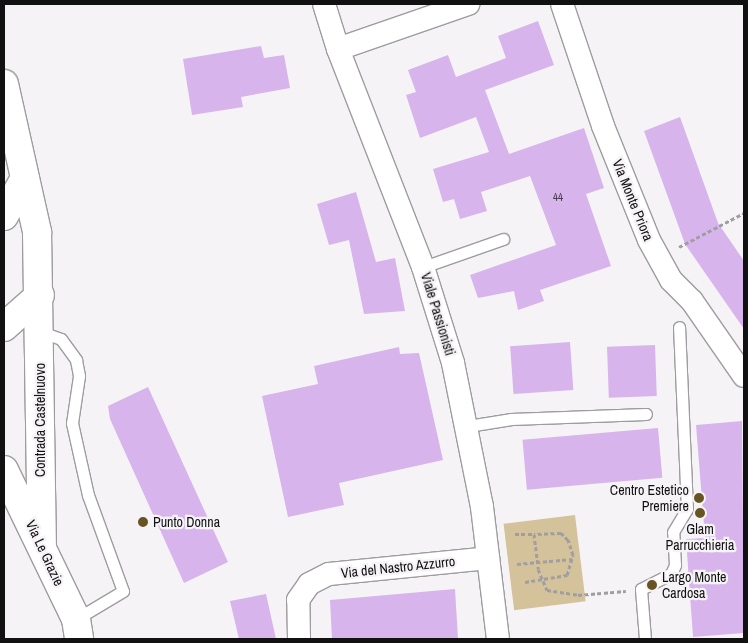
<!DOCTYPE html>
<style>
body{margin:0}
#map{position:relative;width:748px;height:643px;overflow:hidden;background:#f6f3f7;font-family:"Archivo Narrow",sans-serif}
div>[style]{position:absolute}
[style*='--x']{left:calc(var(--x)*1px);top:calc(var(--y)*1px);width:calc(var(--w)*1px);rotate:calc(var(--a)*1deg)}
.green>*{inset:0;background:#d4c39a;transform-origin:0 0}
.building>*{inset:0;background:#d7b4eb;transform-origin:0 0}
.path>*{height:3px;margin-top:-1.5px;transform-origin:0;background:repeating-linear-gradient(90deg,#a09ea1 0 4px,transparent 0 6.5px)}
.roads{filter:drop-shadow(1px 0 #9e9ca0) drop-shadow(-1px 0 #9e9ca0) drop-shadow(0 1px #9e9ca0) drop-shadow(0 -1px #9e9ca0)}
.service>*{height:11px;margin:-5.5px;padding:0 5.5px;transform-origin:5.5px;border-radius:5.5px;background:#fff}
.minor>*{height:22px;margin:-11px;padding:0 11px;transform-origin:11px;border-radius:11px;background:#fff}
.secondary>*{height:28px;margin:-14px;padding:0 14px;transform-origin:14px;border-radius:14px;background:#fff}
.dots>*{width:14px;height:14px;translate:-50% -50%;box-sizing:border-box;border:2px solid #f6f3f7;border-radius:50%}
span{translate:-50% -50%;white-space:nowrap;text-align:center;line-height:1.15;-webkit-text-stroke:4.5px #f6f3f7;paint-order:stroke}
.number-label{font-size:11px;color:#433a48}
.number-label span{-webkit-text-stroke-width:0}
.street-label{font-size:14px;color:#121112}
.poi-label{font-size:14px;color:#121112}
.right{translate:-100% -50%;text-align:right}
.left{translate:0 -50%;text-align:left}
.frame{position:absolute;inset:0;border:5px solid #121112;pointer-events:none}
</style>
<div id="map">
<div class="green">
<div style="left:575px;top:515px;width:87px;height:72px;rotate:83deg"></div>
</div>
<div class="building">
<div style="clip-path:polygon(538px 21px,554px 65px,485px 90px,509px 154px,584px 128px,604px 188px,586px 194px,611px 266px,540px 290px,544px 301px,518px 310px,514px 291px,478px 298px,470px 275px,556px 245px,530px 176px,481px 192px,487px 211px,460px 219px,454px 199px,443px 202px,433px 169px,489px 152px,476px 117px,420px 138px,406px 95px,416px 92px,408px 70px,448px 55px,456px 77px,506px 58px,498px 36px)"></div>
<div style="clip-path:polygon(261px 46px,264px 58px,284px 55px,290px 88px,241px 97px,243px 107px,192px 115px,183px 59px)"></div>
<div style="clip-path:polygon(680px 117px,718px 223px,744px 261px,744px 329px,685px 244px,644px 131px)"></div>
<div style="clip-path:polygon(356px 192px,376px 262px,395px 258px,405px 311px,364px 314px,349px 240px,329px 245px,317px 204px)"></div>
<div style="left:570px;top:342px;width:48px;height:60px;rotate:86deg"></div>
<div style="left:655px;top:345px;width:51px;height:48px;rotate:88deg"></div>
<div style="clip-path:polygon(399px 347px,400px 354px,419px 353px,443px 460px,339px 483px,344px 505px,288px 517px,262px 396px,318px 384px,314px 366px)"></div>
<div style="clip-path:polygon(148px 387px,228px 562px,184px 583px,110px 419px,108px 406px)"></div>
<div style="clip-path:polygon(742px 421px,744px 633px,693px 637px,686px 539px,705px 538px,696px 425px)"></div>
<div style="left:658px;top:428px;width:50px;height:136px;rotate:85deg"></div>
<div style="clip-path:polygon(455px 589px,458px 639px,332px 639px,330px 600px)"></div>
<div style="clip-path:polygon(266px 594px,276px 639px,239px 639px,230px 601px)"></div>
</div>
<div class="path">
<div style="--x:679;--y:247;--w:73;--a:-27.6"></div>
<div style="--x:515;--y:534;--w:19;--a:0"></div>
<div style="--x:534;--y:534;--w:35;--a:83"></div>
<div style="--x:538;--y:569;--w:23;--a:67"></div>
<div style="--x:547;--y:590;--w:31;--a:9"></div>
<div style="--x:578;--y:595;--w:48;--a:-4.8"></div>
<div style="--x:517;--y:564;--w:55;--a:-5.2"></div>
<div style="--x:525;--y:582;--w:43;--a:-9.5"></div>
<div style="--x:567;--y:575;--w:21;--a:-73"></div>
<div style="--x:573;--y:555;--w:16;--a:-108"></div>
<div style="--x:568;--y:540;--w:10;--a:-135"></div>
<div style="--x:561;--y:533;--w:27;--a:178"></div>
</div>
<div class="roads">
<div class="service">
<div style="--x:423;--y:267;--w:85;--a:-19.3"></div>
<div style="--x:41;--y:332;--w:21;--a:19"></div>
<div style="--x:61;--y:339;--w:26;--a:54"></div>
<div style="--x:76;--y:360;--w:16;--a:79"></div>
<div style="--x:79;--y:376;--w:48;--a:98.5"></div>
<div style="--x:72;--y:423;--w:74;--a:77.5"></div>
<div style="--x:88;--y:495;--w:102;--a:70"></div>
<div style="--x:123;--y:591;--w:55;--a:149.2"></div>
<div style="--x:468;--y:426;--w:44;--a:-9.2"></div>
<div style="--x:511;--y:419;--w:135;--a:-2.1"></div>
<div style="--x:645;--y:639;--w:50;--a:-94.6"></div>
<div style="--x:641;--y:589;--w:34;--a:-27"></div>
<div style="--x:671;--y:574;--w:10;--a:-66"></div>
<div style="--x:675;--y:565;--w:33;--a:-93"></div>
<div style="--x:673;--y:532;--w:27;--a:-59"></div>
<div style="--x:687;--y:509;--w:182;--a:-92.5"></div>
</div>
<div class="minor">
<div style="--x:324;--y:4;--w:47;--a:72.7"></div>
<div style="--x:338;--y:49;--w:234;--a:68.7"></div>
<div style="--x:423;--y:267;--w:101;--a:72.6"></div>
<div style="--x:453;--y:363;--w:147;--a:78.6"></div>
<div style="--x:482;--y:507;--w:133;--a:83.1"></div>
<div style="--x:562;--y:4;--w:129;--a:71.4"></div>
<div style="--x:603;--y:126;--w:123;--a:68"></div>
<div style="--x:649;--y:240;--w:46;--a:61.2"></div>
<div style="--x:671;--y:280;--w:30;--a:45"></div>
<div style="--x:692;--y:301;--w:91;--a:55.3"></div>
<div style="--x:338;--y:49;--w:138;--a:-19.1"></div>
<div style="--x:299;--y:639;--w:39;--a:-91"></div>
<div style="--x:298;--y:600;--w:19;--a:-55"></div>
<div style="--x:309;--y:584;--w:22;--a:-27"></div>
<div style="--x:329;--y:574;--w:160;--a:-5.7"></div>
</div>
<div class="secondary">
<div style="--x:4;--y:84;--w:152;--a:77.4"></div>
<div style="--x:37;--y:232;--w:314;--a:89.1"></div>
<div style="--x:4;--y:216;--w:43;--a:-61.1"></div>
<div style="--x:4;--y:327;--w:48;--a:-41.6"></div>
<div style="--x:4;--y:470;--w:165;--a:64.2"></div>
<div style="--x:76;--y:619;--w:20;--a:81"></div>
</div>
</div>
<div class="dots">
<div style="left:699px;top:498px;background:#675422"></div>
<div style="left:700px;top:513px;background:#675422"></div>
<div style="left:143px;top:522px;background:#675422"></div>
<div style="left:652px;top:585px;background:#675422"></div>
</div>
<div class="number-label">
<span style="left:558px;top:197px">44</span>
</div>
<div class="street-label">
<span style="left:633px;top:200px;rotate:68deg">Via Monte Priora</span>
<span style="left:438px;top:314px;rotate:73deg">Viale Passionisti</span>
<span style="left:40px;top:420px;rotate:-90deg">Contrada Castelnuovo</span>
<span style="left:45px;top:553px;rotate:65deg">Via Le Grazie</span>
<span style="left:398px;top:567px;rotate:-6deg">Via del Nastro Azzurro</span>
</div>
<div class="poi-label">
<span class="right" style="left:689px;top:498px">Centro Estetico<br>Premiere</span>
<span class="left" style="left:153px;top:522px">Punto Donna</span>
<span style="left:700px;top:537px">Glam<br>Parrucchieria</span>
<span class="left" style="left:662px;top:585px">Largo Monte<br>Cardosa</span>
</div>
<div class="frame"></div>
</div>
